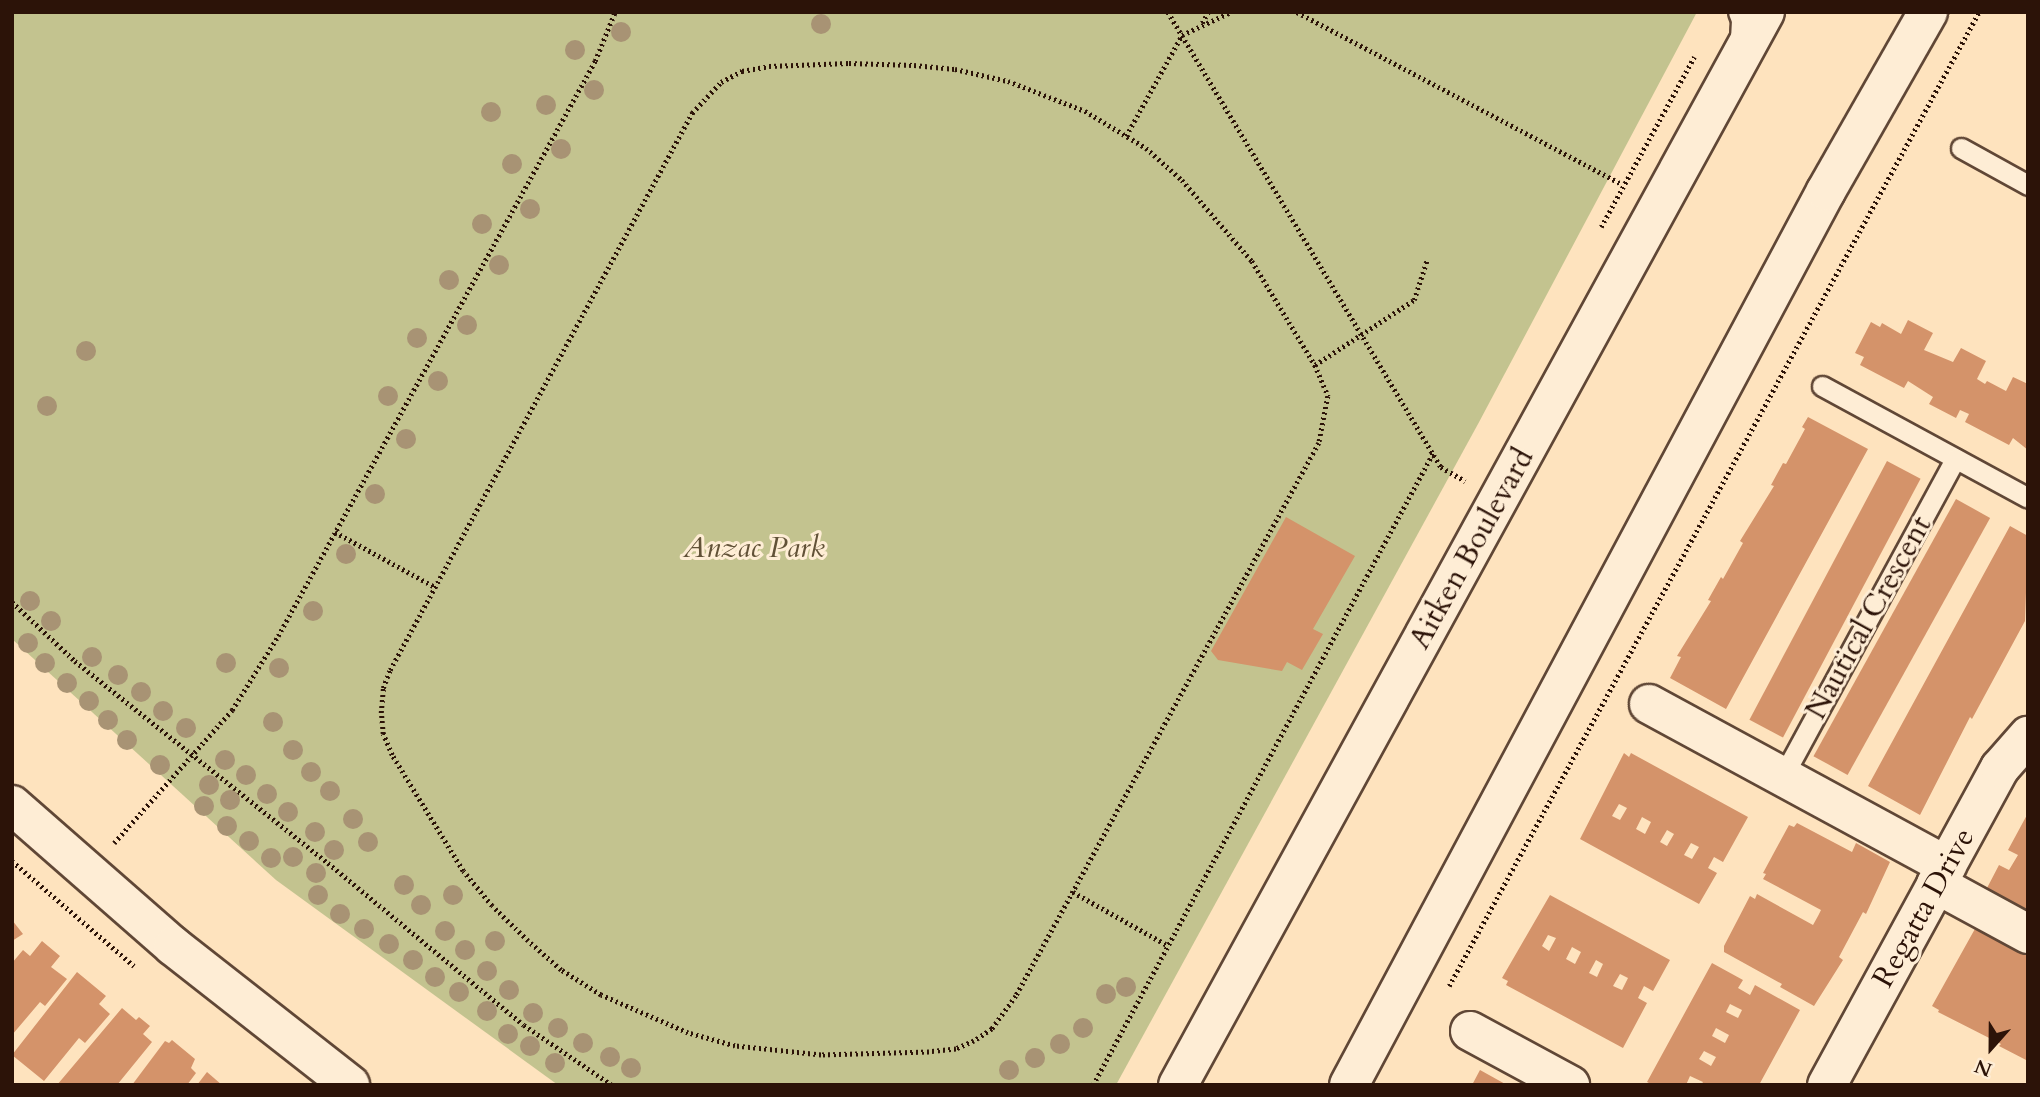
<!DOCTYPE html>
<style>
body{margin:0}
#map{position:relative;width:2040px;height:1097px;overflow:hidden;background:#fee3be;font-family:Cardo,serif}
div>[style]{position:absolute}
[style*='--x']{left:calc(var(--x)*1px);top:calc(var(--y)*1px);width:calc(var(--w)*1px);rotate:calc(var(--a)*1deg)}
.green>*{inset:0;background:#c3c38f}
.building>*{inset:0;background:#d4936a;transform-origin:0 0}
.path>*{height:4.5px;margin-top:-2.25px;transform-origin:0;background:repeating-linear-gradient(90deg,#2c1308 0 2px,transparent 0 5.5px)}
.roads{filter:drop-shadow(2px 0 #604736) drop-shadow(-2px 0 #604736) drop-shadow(0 2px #604736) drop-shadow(0 -2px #604736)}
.lane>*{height:19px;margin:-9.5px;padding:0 9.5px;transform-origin:9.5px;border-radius:9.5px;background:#feedd5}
.street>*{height:38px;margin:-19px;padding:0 19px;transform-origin:19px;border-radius:19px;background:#feedd5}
.secondary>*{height:38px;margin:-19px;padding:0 19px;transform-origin:19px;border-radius:19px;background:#feedd5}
.trees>*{width:20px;height:20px;margin:-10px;border-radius:50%;background:#a89374}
span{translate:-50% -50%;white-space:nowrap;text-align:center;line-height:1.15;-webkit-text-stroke:6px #feedd5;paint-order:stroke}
.park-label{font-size:30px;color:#615137;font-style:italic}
.street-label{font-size:30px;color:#2c1308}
.frame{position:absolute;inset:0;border:14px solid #2c1308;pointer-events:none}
.north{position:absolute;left:1956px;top:1013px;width:70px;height:70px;-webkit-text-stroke:5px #feedd5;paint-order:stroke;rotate:201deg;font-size:19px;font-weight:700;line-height:28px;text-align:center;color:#2c1308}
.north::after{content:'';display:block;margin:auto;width:24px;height:32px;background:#2c1308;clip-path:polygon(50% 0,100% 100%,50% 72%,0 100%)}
</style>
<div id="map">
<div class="green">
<div style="clip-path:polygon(12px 12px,1697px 12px,1478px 424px,1116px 1085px,558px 1085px,276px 880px,12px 639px)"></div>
</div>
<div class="building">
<div style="clip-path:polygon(1908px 320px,1933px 333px,1924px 350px,1953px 362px,1961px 348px,1986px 361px,1977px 379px,1985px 384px,1987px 381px,2006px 391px,2013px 377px,2028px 384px,2028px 450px,2013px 438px,2009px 445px,1965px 422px,1969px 414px,1960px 410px,1956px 418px,1929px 404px,1933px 397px,1908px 381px,1904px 388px,1860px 365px,1864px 357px,1855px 353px,1871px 322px,1880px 327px,1882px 323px,1901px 334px)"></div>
<div style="clip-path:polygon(1808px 417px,1868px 449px,1726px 709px,1670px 678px,1681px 657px,1677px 656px,1711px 601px,1708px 600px,1721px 577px,1723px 579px,1743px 543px,1740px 541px,1774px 486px,1771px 485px,1783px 463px,1786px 464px,1805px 429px,1802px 427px)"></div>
<div style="left:1887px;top:461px;width:38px;height:293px;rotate:28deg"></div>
<div style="left:1956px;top:499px;width:39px;height:294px;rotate:29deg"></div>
<div style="clip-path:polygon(1286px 517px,1355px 556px,1313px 629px,1323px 634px,1302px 670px,1287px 662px,1282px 671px,1218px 660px,1211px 651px)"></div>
<div style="clip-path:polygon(2010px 526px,2028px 536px,2025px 621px,1972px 719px,1970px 717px,1920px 815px,1868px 786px)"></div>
<div style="clip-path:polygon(evenodd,1624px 753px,1629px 757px,1631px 753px,1748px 817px,1723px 862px,1714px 857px,1708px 868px,1717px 873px,1699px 904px,1580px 839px,1624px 753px,1619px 804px,1627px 808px,1620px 820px,1612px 816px,1619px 804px,1624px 753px,1642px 817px,1651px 822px,1645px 834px,1636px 829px,1642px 817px,1624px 753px,1667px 830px,1674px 834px,1667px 846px,1660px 842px,1667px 830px,1624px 753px,1691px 843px,1699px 847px,1692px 859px,1684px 855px,1691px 843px)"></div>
<div style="clip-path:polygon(2028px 813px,2028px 910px,1987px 888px,1999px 865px,2009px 870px,2018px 855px,2008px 850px)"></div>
<div style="clip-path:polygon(1797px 823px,1852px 852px,1856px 843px,1890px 862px,1866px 914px,1863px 912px,1839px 957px,1843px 960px,1814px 1006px,1780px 987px,1782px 984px,1724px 952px,1724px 946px,1750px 896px,1755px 899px,1757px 894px,1813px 925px,1818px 916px,1821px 910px,1763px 879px,1766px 874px,1763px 873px,1789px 825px,1794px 827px)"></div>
<div style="clip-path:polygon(evenodd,1550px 895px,1670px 960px,1653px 991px,1644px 986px,1638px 998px,1647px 1003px,1623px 1048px,1506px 985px,1508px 981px,1502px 978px,1550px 895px,1548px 935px,1556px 938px,1549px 951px,1542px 946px,1548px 935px,1550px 895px,1572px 947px,1581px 952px,1575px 964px,1566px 959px,1572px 947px,1550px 895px,1596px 960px,1603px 964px,1597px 977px,1589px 973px,1596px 960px,1550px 895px,1620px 974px,1628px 978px,1622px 990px,1613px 986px,1620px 974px)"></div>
<div style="clip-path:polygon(12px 920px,23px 934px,12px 941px)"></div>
<div style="clip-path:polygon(1976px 927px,2028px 955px,2028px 1061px,1999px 1046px,2001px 1044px,1938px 1012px,1939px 1010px,1932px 1006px)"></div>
<div style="clip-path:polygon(42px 941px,60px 956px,51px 967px,67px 979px,45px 1006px,40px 1002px,12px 1035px,12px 963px,23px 950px,30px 956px)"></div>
<div style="clip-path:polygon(evenodd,1712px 963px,1743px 980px,1738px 988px,1750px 995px,1755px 985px,1800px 1010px,1759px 1085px,1701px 1085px,1703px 1082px,1690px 1076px,1686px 1085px,1653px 1085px,1647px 1082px,1712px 963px,1730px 1004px,1742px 1010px,1738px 1018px,1726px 1012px,1730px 1004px,1712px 963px,1716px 1028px,1729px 1035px,1725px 1043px,1712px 1036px,1716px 1028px,1712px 963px,1704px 1051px,1716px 1057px,1711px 1066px,1699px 1059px,1704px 1051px)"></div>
<div style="clip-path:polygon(77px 972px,106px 996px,99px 1004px,110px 1014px,85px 1043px,79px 1038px,44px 1081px,12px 1055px)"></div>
<div style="clip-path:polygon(122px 1008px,136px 1020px,139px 1017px,150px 1026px,143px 1034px,152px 1042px,117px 1085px,57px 1085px)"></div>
<div style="clip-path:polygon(172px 1040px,195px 1059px,191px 1068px,196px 1073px,187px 1085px,132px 1085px,165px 1041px,169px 1043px)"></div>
<div style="clip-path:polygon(1480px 1070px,1507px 1085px,1472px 1085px)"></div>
<div style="clip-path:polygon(207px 1072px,222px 1085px,197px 1085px)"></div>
</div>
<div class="path">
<div style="--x:1168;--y:12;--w:531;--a:59.04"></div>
<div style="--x:1441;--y:467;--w:28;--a:30"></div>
<div style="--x:1297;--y:12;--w:368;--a:27.9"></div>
<div style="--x:1202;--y:23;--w:13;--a:-61"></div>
<div style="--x:849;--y:63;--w:65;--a:1.8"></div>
<div style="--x:914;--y:65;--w:41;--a:5.6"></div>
<div style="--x:955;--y:69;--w:54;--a:12.8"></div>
<div style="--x:1008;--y:81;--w:83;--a:21.3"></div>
<div style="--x:1085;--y:111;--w:71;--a:31.2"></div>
<div style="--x:1146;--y:148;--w:48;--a:41.6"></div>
<div style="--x:1182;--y:180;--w:107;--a:49.2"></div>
<div style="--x:1252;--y:261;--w:122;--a:58.8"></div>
<div style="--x:1315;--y:365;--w:34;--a:67"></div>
<div style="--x:1328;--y:396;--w:48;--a:100.8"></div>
<div style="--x:1319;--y:443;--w:631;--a:118.72"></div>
<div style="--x:1016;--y:996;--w:41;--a:126"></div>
<div style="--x:992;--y:1029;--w:22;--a:146"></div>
<div style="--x:974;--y:1041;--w:20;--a:156"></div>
<div style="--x:956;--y:1049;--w:27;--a:174"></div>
<div style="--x:929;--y:1052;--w:108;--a:178.4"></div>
<div style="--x:821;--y:1055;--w:86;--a:-174"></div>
<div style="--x:735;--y:1046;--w:49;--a:-164.5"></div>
<div style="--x:688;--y:1033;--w:95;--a:-156.4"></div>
<div style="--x:601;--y:995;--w:47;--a:-148"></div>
<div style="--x:561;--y:970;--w:44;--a:-138.7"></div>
<div style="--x:528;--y:941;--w:50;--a:-135.8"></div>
<div style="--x:492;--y:906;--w:45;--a:-129.6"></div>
<div style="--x:463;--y:871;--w:136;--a:-121.5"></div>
<div style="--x:392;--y:755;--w:23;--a:-113"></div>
<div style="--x:383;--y:734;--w:21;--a:-95"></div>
<div style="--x:381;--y:713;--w:25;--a:-85"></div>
<div style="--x:383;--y:688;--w:19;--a:-69"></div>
<div style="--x:390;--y:670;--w:634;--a:-61.53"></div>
<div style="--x:692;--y:113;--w:42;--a:-46.9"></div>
<div style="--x:721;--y:82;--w:24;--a:-28"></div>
<div style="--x:742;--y:71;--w:27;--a:-10"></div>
<div style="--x:769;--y:66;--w:80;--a:-2.1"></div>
<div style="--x:1126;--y:136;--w:115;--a:-61"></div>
<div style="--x:1182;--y:35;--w:54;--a:-25.1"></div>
<div style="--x:1601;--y:227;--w:194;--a:-61.3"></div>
<div style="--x:1315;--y:365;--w:118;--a:-33.3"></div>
<div style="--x:1414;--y:300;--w:42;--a:-72"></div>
<div style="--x:335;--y:532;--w:114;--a:28.8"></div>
<div style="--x:12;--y:602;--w:86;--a:43.1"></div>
<div style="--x:75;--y:661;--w:324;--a:38.6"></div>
<div style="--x:328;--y:863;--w:254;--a:39.6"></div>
<div style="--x:524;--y:1025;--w:107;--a:34.3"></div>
<div style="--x:114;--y:843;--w:178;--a:-48.4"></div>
<div style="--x:232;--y:710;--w:87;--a:-58.1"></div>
<div style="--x:278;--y:636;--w:657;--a:-61.13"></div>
<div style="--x:595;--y:61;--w:53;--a:-67.8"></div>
<div style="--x:12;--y:861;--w:161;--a:40.7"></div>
<div style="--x:1073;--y:892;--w:108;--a:29.4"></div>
<div style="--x:1449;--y:986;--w:1109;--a:-61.45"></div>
<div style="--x:1093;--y:1085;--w:718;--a:-61.72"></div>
</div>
<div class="roads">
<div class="lane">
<div style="--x:1738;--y:12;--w:9;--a:69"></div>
<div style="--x:1741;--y:20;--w:22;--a:93"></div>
<div style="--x:1961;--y:148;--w:77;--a:28.9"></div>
<div style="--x:1822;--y:386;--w:234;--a:28.5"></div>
<div style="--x:1783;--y:776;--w:361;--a:-61.5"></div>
</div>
<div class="street">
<div style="--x:1649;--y:704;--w:339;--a:28.5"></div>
<div style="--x:1936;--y:884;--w:105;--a:28.5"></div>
<div style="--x:1470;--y:1031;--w:114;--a:28.4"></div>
<div style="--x:1827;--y:1085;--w:361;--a:-61.4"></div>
<div style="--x:2000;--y:768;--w:43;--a:-48.8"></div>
</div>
<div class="secondary">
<div style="--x:12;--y:805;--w:214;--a:41.2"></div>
<div style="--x:173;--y:946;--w:225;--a:38.1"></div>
<div style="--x:1178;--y:1085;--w:1223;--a:-61.32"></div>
<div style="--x:1349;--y:1085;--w:1013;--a:-61.92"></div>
<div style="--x:1826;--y:191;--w:206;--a:-60.3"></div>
</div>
</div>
<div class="trees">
<div style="left:821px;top:24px"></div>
<div style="left:621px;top:32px"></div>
<div style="left:575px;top:50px"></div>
<div style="left:594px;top:90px"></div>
<div style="left:546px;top:105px"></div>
<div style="left:491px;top:112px"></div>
<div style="left:561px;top:149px"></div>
<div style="left:512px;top:164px"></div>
<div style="left:530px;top:209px"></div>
<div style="left:482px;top:224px"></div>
<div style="left:499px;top:265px"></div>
<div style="left:449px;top:280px"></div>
<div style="left:467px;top:325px"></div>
<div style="left:417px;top:338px"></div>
<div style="left:86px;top:351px"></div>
<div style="left:438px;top:381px"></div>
<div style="left:388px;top:396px"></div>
<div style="left:47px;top:406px"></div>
<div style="left:406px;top:439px"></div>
<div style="left:375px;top:494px"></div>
<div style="left:346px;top:554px"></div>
<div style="left:30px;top:601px"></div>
<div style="left:313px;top:611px"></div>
<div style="left:51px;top:621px"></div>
<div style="left:28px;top:643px"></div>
<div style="left:92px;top:657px"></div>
<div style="left:45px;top:663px"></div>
<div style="left:226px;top:663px"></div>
<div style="left:279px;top:668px"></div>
<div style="left:118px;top:675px"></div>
<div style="left:67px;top:683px"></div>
<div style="left:141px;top:692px"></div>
<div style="left:89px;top:701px"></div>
<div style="left:163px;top:711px"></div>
<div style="left:108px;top:720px"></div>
<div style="left:273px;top:722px"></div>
<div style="left:186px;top:728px"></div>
<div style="left:127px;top:740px"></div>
<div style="left:293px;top:750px"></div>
<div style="left:225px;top:760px"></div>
<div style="left:160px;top:765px"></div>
<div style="left:311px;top:772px"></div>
<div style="left:246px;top:775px"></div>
<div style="left:209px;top:785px"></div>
<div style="left:330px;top:791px"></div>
<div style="left:267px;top:794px"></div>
<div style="left:230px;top:800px"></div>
<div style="left:204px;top:806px"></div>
<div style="left:288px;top:812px"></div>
<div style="left:353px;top:819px"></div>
<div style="left:227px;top:826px"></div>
<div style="left:315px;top:832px"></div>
<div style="left:249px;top:841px"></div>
<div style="left:368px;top:842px"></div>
<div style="left:334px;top:850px"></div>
<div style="left:293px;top:857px"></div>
<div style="left:271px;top:858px"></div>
<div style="left:316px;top:873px"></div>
<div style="left:404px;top:885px"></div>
<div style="left:318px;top:895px"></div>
<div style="left:453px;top:895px"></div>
<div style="left:421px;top:905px"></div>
<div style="left:340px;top:914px"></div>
<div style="left:364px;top:929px"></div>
<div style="left:445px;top:931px"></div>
<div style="left:495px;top:941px"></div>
<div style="left:389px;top:944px"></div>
<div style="left:465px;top:950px"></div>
<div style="left:413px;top:960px"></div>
<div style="left:487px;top:971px"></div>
<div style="left:435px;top:977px"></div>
<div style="left:1126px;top:987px"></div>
<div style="left:509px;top:990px"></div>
<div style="left:459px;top:992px"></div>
<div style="left:1106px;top:994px"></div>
<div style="left:487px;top:1011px"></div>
<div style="left:533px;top:1013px"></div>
<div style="left:558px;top:1028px"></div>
<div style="left:1083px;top:1028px"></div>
<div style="left:508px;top:1034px"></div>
<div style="left:583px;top:1043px"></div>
<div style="left:1060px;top:1044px"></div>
<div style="left:530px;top:1046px"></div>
<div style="left:610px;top:1057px"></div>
<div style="left:1035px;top:1058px"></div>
<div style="left:555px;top:1063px"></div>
<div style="left:631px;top:1068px"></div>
<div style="left:1009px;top:1070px"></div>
</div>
<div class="park-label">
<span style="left:754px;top:548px">Anzac Park</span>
</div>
<div class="street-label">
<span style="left:1472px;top:549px;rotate:-61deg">Aitken Boulevard</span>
<span style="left:1869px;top:618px;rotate:-61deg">Nautical Crescent</span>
<span style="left:1924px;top:908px;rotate:-61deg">Regatta Drive</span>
</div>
<div class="frame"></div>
<div class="north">N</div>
</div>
